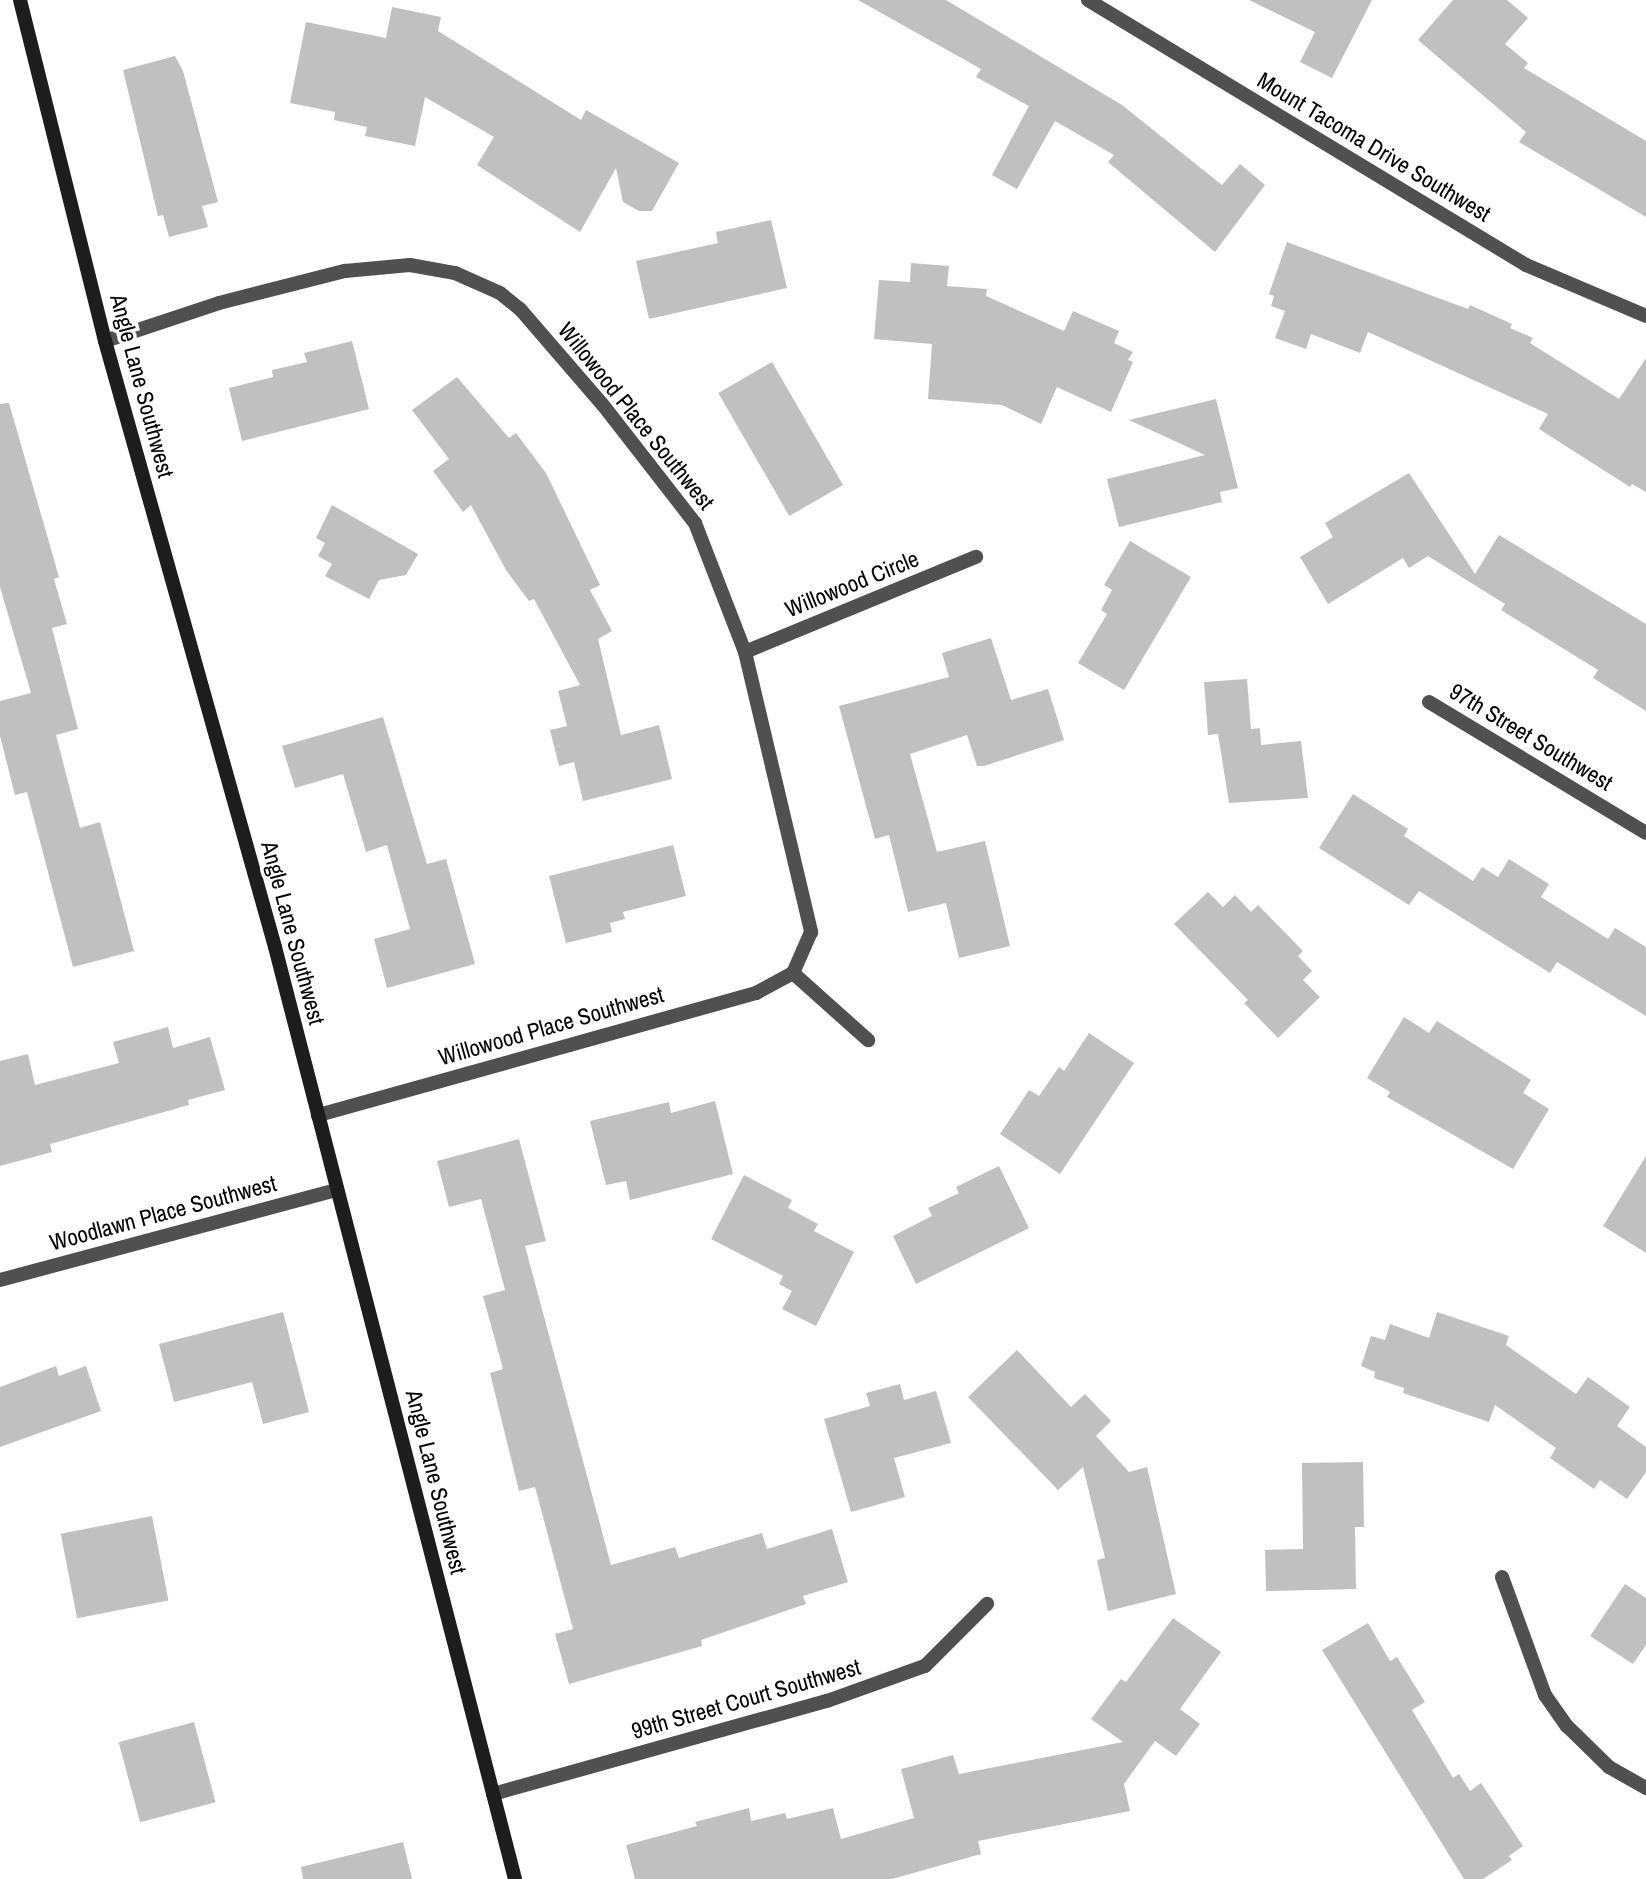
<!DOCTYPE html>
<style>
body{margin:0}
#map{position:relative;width:1646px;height:1879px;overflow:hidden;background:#fff;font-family:"Archivo Narrow",sans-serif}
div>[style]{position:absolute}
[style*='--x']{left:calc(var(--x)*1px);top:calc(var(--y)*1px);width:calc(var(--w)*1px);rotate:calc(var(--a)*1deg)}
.building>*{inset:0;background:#c0c0c0;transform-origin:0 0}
.street>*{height:14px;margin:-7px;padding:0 7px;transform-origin:7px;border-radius:7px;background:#505050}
.secondary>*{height:14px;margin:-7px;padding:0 7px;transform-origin:7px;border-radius:7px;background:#1d1d1d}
span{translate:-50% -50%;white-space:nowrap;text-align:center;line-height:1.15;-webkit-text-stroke:7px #fff;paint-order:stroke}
.street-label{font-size:23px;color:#000}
</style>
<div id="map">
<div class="building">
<div style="clip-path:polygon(858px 0,946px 0,1122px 105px,1222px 185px,1240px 164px,1265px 185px,1215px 252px,1108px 162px,1114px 155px,1055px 121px,1017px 189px,992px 175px,1029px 106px,976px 77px,981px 69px)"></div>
<div style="clip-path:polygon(1249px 0,1372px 0,1332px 78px,1300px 62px,1315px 32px)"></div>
<div style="clip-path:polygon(1453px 0,1507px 0,1528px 18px,1505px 44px,1528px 63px,1524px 68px,1646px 141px,1646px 217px,1519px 142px,1526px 132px,1418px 40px)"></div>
<div style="clip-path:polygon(392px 7px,441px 17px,438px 31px,581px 120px,586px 110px,679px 163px,652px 211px,639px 211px,623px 202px,616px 168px,580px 232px,477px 165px,494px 137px,425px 97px,415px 146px,365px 136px,367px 127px,334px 120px,335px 112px,290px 103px,306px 22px,386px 38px)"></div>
<div style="clip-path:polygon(175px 56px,183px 71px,218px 202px,202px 206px,208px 227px,169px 237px,163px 215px,158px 216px,123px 70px)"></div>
<div style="clip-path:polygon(771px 220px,787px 288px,649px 319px,636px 261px,718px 243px,716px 232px)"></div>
<div style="clip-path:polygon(1287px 242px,1468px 309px,1470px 305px,1512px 324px,1510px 328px,1533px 338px,1530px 343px,1619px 399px,1646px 358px,1646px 492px,1632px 484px,1630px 487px,1539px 429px,1548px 414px,1368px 332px,1360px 353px,1311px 334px,1306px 349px,1275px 338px,1285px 311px,1271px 306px,1274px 296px,1269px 294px)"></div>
<div style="clip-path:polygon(911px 263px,949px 266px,947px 286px,987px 289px,986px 296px,1064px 331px,1073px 311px,1119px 331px,1114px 343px,1133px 352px,1128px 360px,1133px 362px,1111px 412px,1057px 387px,1041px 424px,1002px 405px,928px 399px,932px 344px,874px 339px,879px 280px,910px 282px)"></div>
<div style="clip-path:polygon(352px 341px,369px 409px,242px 441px,229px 388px,273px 377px,272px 370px,307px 362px,304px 353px)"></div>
<div style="left:772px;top:362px;width:142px;height:62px;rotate:60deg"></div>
<div style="clip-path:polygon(457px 377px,509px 438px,516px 433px,546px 473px,600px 585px,590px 590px,612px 631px,598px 639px,621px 735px,659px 725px,672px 779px,583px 801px,574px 762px,559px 766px,550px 730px,567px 726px,558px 691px,580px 685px,534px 599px,529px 601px,506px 570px,471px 505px,463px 512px,433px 471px,449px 459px,412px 410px)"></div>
<div style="clip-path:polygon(1216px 399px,1238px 488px,1220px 492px,1222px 502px,1119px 527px,1107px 479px,1205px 455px,1129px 420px)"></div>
<div style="clip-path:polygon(9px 403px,59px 577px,54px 579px,67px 624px,52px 628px,78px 729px,56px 735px,80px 828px,100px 822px,134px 951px,73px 967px,27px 792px,15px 795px,0 736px,0 701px,31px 693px,0 587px,0 404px)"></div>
<div style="clip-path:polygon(1409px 473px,1475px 574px,1499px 535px,1646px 624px,1646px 711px,1593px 678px,1598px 670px,1501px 610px,1505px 604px,1428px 556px,1409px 568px,1403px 558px,1328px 604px,1300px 557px,1333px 537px,1325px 523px)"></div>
<div style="clip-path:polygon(332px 505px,418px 554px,406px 575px,379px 580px,369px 599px,325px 576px,332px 564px,318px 556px,325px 543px,316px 538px)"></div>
<div style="clip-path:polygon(1130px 541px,1191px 577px,1124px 690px,1078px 663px,1107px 614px,1101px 610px,1112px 590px,1104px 585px)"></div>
<div style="clip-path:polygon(991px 638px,1011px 700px,1048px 689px,1064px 740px,984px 766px,977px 766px,967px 735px,910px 754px,937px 852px,985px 841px,1010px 946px,959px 958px,946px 903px,908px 912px,889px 835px,875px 839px,839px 706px,949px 677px,942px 653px)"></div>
<div style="clip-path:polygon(1247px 679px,1251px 729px,1260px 728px,1261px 745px,1301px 741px,1308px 798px,1229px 803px,1218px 734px,1208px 735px,1204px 682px)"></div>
<div style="clip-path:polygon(383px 717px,427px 864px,446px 859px,475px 964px,387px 988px,374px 939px,410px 929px,387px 845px,366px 852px,343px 774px,295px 788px,282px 746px)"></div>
<div style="clip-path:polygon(1353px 794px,1408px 829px,1404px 836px,1473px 881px,1482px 867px,1498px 877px,1509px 859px,1549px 884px,1541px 897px,1608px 939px,1615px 928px,1646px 947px,1646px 1016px,1557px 962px,1550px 973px,1419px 891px,1409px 905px,1319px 848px)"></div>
<div style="clip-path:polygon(673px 845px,686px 896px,623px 912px,625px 919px,610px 923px,612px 932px,566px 943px,549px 876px)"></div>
<div style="clip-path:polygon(1208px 892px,1223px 907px,1235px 895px,1251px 912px,1258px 905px,1303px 951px,1298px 956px,1312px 971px,1303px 980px,1320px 997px,1278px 1038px,1244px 1003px,1248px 1000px,1174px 924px)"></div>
<div style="clip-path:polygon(1404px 1017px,1429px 1033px,1437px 1021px,1531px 1080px,1523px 1093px,1549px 1109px,1513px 1169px,1387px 1097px,1390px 1092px,1367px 1078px)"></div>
<div style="clip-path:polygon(168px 1027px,173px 1048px,210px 1037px,225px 1090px,188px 1100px,189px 1105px,50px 1144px,52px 1152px,0 1166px,0 1061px,28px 1054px,35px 1085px,119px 1063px,113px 1042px)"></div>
<div style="clip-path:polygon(1089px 1033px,1134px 1063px,1060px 1174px,1000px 1134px,1029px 1090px,1039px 1096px,1059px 1067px,1064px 1071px)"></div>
<div style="clip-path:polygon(715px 1101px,733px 1174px,630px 1200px,626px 1181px,606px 1185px,590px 1121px,669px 1102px,671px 1113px)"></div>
<div style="clip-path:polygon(519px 1139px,546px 1241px,525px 1246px,611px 1565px,675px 1547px,679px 1558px,762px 1533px,767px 1549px,832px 1529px,848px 1582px,803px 1596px,806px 1604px,701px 1640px,702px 1646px,569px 1684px,555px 1634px,573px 1629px,535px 1487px,519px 1491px,490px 1373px,503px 1369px,483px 1296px,505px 1290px,481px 1199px,449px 1207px,437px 1161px)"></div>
<div style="clip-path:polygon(1646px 1156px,1646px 1253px,1603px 1226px)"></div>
<div style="clip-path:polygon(999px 1166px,1029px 1228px,916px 1284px,893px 1236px,932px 1216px,928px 1208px,959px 1193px,956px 1187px)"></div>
<div style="clip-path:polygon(744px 1175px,792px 1200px,788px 1208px,818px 1224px,814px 1231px,854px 1252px,816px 1326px,782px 1309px,792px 1291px,779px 1284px,783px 1276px,711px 1239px)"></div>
<div style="clip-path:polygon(283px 1312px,309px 1412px,263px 1424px,252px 1382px,174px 1402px,159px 1344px)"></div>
<div style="clip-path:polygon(1437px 1312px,1509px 1336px,1506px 1345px,1576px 1394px,1588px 1377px,1630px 1407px,1617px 1426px,1646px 1447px,1646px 1472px,1627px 1499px,1600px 1480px,1594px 1489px,1550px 1458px,1556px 1448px,1495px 1405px,1489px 1422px,1403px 1393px,1404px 1388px,1374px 1378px,1375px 1372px,1361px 1366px,1371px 1336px,1385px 1340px,1390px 1324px,1429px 1338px)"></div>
<div style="clip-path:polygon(1017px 1350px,1071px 1407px,1085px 1394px,1111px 1421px,1096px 1436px,1129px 1472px,1147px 1467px,1176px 1594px,1108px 1611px,1097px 1560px,1105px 1558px,1083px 1467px,1058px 1490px,968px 1397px)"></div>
<div style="clip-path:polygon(56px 1366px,59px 1376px,86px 1366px,101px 1411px,0 1447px,0 1387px)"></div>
<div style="clip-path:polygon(900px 1384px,904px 1400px,936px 1391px,951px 1443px,894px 1458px,905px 1497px,851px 1512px,824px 1419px,870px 1406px,866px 1393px)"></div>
<div style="clip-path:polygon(1363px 1462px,1364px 1527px,1355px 1527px,1356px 1589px,1266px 1591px,1265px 1550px,1303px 1549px,1302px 1463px)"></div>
<div style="left:152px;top:1516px;width:86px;height:93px;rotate:79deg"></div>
<div style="clip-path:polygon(1625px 1584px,1646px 1598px,1646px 1645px,1633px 1664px,1590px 1636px)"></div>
<div style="clip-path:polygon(1173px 1618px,1221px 1652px,1180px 1709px,1200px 1724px,1176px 1756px,1155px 1741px,1124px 1784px,1130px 1811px,978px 1841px,981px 1854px,892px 1879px,635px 1879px,626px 1845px,697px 1826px,695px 1822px,749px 1808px,751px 1821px,785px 1813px,787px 1819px,833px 1808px,841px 1839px,914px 1818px,901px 1769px,953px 1755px,959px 1774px,1123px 1742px,1091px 1719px,1121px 1679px,1126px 1682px)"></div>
<div style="clip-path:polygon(1368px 1623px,1390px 1661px,1397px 1657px,1425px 1702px,1412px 1710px,1453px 1778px,1459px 1774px,1470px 1791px,1481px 1783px,1523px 1846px,1509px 1856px,1512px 1860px,1483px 1879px,1464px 1879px,1322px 1650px)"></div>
<div style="left:194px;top:1722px;width:83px;height:78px;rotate:75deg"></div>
<div style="clip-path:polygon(403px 1842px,412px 1879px,303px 1879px,301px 1867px)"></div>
</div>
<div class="street">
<div style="--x:1088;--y:0;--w:512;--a:31.17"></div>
<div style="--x:1526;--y:265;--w:130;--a:23"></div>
<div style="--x:105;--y:341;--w:120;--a:-18.4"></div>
<div style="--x:219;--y:303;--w:130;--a:-14.3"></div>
<div style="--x:345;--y:271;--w:65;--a:-5.3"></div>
<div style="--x:410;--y:265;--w:46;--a:10.1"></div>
<div style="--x:455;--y:273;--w:49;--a:24"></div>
<div style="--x:500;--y:293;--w:26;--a:39"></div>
<div style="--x:520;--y:309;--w:127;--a:49.2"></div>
<div style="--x:603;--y:405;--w:150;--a:52.1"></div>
<div style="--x:695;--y:523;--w:138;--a:68.8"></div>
<div style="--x:745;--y:652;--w:288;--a:76.7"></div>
<div style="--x:811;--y:932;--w:45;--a:113.7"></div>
<div style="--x:793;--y:973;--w:42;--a:151.6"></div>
<div style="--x:756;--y:993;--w:455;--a:164.4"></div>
<div style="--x:745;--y:652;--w:250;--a:-22.4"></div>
<div style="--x:1429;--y:702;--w:253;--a:31.1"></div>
<div style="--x:793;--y:973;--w:101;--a:41.8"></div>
<div style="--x:0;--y:1280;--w:349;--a:-15"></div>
<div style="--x:1502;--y:1577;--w:126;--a:70"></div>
<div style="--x:1545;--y:1695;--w:38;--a:55"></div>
<div style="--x:1567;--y:1726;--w:59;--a:44.3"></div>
<div style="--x:1609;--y:1767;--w:43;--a:29.6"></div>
<div style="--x:493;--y:1794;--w:347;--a:-15.6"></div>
<div style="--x:827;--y:1701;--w:104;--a:-19.7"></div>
<div style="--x:925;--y:1666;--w:88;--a:-45"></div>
</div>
<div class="secondary">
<div style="--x:20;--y:0;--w:351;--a:76"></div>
<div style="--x:105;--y:341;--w:629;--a:74.33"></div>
<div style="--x:275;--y:947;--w:962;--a:75.56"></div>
</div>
<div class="street-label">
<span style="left:1374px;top:147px;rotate:31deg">Mount Tacoma Drive Southwest</span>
<span style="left:142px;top:386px;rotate:75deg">Angle Lane Southwest</span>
<span style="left:636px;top:416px;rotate:51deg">Willowood Place Southwest</span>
<span style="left:852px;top:584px;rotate:-22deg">Willowood Circle</span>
<span style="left:1531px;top:737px;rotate:31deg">97th Street Southwest</span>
<span style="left:293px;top:933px;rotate:75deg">Angle Lane Southwest</span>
<span style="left:551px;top:1026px;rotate:-16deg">Willowood Place Southwest</span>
<span style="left:163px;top:1213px;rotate:-15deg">Woodlawn Place Southwest</span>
<span style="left:436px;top:1482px;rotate:76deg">Angle Lane Southwest</span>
<span style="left:746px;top:1699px;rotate:-16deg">99th Street Court Southwest</span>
</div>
</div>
